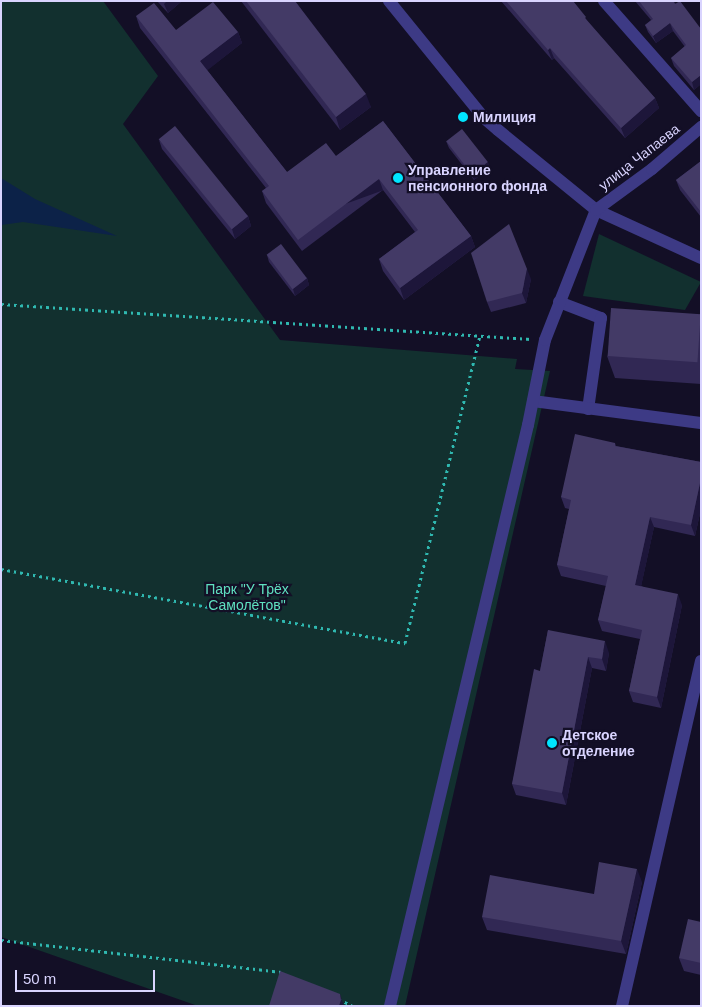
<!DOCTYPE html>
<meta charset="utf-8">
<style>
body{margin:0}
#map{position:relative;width:702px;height:1007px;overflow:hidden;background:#130f26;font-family:Arial,sans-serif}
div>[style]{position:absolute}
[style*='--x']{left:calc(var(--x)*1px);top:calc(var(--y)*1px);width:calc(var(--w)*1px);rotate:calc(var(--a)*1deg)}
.green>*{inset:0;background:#12302f}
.water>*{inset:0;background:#0c2248}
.path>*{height:3px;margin-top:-1.5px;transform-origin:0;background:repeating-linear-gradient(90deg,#2fb8b0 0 2.5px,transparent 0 6.5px)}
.minor>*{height:12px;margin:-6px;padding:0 6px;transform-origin:6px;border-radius:6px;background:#3d3a85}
.wall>*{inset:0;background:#312854}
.shaded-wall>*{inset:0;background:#1d163a;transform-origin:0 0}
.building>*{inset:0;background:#433a66;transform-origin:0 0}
.dots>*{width:14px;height:14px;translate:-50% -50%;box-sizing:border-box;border:2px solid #130f26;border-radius:50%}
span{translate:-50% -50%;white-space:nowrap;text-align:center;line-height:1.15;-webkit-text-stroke:4.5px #130f26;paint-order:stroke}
.poi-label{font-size:14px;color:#d9d4ff;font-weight:700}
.left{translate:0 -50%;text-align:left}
.street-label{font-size:14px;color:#d9d4ff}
.park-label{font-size:14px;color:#5fe0c0}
.frame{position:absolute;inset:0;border:2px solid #d9d4ff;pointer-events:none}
.scale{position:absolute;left:15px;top:970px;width:140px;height:22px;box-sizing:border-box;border:2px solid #d9d4ff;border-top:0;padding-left:6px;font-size:15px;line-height:18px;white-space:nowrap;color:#d9d4ff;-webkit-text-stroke:4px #130f26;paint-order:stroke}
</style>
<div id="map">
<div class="green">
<div style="clip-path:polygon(1px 1px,103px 1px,158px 76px,123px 124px,280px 340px,517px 359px,515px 369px,550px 371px,405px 1006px,198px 1006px,1px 937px)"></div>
<div style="clip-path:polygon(599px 234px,701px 282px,685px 310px,583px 296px)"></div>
</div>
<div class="water">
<div style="clip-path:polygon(1px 178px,35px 199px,117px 236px,23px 222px,1px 225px)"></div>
</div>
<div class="path">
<div style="--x:1;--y:304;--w:531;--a:3.78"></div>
<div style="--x:1;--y:569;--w:411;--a:10.4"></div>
<div style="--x:405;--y:643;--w:316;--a:-76.3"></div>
<div style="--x:1;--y:940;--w:282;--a:6.5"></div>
<div style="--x:339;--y:999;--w:16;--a:27"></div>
</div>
<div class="minor">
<div style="--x:389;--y:1;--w:151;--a:50.9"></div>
<div style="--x:484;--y:118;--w:18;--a:41"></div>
<div style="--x:498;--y:130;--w:127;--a:39.2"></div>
<div style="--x:596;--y:210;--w:115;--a:24.6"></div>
<div style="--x:604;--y:1;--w:147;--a:48.6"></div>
<div style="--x:559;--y:302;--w:45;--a:20.9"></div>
<div style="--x:601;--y:318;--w:92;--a:98.1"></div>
<div style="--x:533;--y:401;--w:169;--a:7.5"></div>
<div style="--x:390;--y:1006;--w:597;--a:-76.64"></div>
<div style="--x:528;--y:425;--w:87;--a:-78.7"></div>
<div style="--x:545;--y:340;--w:140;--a:-68.6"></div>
<div style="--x:596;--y:210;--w:69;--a:-36.2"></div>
<div style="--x:652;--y:169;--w:65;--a:-40.6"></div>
<div style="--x:622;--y:1006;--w:354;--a:-77.1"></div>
</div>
<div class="wall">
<div style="clip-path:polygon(157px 1px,182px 1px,168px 13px)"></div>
<div style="clip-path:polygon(241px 1px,295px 1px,371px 107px,340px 130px)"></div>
<div style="clip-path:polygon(501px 1px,573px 1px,588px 22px,655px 98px,659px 108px,625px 138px,554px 58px,552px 60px)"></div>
<div style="clip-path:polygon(635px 1px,673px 1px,701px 29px,701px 84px,694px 90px,674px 66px,671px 58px,685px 47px,673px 31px,656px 43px,648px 32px,645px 25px,651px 20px)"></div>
<div style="clip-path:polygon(136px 16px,176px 30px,238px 32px,242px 43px,207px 70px,287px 172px,336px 156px,383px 121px,471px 236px,475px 247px,404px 300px,383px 271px,379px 259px,415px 232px,383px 190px,302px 251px,266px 203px,262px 191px,266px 188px,140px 28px)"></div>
<div style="clip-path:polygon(159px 140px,248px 216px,251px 226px,235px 239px,162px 149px)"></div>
<div style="clip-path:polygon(446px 141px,490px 168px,474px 180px,449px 148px)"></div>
<div style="clip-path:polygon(701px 161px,701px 217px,680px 190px,676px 180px)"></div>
<div style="clip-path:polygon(267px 255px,307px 278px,309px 285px,295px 296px,269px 262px)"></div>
<div style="clip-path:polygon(531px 279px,526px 303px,491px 312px,487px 302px)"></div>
<div style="clip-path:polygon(701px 314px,701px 384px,615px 378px,607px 356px)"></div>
<div style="clip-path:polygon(615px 443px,616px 446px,701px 462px,701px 509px,695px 536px,654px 527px,641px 586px,682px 605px,661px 708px,633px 702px,629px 691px,640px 639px,602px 631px,598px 620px,606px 586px,561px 576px,557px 565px,569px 509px,565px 508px,561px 497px)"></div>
<div style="clip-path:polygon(548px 630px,609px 653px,606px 671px,592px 668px,566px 805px,516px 795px,512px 784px,540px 671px)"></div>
<div style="clip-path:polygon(642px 882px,626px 954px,487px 930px,482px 917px,594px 894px)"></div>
<div style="clip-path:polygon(701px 922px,701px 975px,684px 971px,679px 958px)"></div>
</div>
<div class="shaded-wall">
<div style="clip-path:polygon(167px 1px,182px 1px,168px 13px,164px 4px)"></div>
<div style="clip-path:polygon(670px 23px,673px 31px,656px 43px,653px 36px)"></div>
<div style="clip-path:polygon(238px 32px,242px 43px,204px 73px,200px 61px)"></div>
<div style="clip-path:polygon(550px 48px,554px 58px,552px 60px,548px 50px)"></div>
<div style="clip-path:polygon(701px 75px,701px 84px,694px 90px,692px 82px)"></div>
<div style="clip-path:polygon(366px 94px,371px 107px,340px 130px,336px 117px)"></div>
<div style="clip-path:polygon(655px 98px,659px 108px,625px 138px,621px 128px)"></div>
<div style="clip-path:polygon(488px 162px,490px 168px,474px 180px,472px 174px)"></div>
<div style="left:379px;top:179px;width:12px;height:101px;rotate:70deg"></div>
<div style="clip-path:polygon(248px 216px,251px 226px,235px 239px,232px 229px)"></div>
<div style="clip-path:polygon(471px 236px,475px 247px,404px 300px,400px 288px)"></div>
<div style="clip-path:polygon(527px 269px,531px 279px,526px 303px,522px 293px)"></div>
<div style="clip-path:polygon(307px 278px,309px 285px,295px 296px,293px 289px)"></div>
<div style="clip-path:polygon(700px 483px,701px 485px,701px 509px,695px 536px,691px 525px)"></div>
<div style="clip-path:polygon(650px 517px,654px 527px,639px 596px,635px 585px)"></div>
<div style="clip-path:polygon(678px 594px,682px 605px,661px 708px,657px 697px)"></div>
<div style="clip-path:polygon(605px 641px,609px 653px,606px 671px,602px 659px)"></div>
<div style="clip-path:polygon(588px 657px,592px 668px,566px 805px,562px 793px)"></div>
<div style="clip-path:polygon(637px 869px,642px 882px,626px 954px,621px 941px)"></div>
<div style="clip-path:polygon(340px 994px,344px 1006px,339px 1006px)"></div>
</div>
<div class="building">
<div style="clip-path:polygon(246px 1px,295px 1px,366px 94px,336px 117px)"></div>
<div style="clip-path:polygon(506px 1px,573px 1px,586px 17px,585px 18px,655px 98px,621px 128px,550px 48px,548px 50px)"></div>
<div style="clip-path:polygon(639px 1px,673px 1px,675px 4px,680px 1px,701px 29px,701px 75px,692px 82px,671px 58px,686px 45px,670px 23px,653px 36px,645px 25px,653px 19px)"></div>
<div style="clip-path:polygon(213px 2px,238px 32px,200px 61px,287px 172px,326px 143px,336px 156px,383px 121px,471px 236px,400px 288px,379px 259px,418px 230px,379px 179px,298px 240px,262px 191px,269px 186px,136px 16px,154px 3px,176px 30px)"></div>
<div style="left:175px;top:126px;width:116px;height:21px;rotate:51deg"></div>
<div style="left:462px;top:129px;width:42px;height:20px;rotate:52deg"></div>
<div style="clip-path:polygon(701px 161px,701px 212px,676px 180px)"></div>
<div style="clip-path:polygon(509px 224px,527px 269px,522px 293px,487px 302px,471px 253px)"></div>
<div style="left:281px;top:244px;width:43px;height:18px;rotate:53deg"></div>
<div style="left:611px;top:308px;width:90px;height:48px;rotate:4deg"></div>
<div style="clip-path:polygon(575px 434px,615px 443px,615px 446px,701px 462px,701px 484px,700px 483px,691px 525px,650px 517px,635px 585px,678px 594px,657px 697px,629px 691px,642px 630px,598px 620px,608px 576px,557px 565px,571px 500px,561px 497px)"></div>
<div style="clip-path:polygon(548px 630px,605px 641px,602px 659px,588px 657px,562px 793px,512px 784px,534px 669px,540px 671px)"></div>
<div style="clip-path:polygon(599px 862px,637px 869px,621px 941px,482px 917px,490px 875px,594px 894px)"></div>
<div style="clip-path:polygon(688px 919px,701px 922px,701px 963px,679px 958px)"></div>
<div style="clip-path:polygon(280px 971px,340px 994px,341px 1000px,339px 1006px,269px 1006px)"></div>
</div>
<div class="dots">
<div style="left:463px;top:117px;background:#00e5ff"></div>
<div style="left:398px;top:178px;background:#00e5ff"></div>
<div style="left:552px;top:743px;background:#00e5ff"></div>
</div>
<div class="poi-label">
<span class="left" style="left:473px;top:117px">Милиция</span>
<span class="left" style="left:408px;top:178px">Управление<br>пенсионного фонда</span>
<span class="left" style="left:562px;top:743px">Детское<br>отделение</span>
</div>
<div class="street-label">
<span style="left:639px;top:157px;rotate:-38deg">улица Чапаева</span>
</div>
<div class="park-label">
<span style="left:247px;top:597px">Парк "У Трёх<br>Самолётов"</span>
</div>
<div class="frame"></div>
<div class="scale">50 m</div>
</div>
